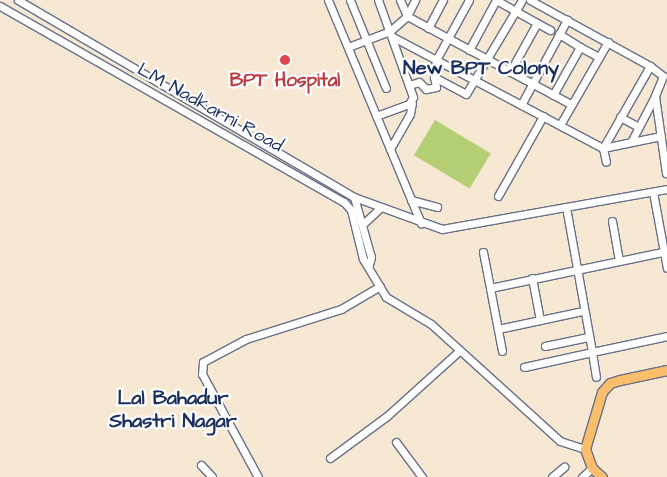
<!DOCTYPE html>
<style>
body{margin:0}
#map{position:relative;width:667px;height:477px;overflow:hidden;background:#f7e8d4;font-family:"Architects Daughter",sans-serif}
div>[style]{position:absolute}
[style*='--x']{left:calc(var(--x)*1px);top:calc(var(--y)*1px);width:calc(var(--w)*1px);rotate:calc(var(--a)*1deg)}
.green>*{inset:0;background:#b4ce73;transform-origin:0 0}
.roads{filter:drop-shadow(1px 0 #687087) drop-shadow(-1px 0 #687087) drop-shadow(0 1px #687087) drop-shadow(0 -1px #687087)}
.minor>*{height:7px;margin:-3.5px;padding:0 3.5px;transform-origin:3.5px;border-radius:3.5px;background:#fff}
.major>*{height:9px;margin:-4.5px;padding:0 4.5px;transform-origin:4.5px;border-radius:4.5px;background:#fabe6d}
.dots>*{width:14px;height:14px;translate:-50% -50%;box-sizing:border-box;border:2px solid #fff;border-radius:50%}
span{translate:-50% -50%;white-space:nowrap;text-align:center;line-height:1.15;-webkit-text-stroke:4.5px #fff;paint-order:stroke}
.health-label{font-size:19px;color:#be3a42;font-weight:700}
.street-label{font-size:19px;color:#1b2f5e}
.neighbourhood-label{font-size:20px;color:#1b2f5e;font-weight:700}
</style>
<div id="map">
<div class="green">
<div style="left:435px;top:120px;width:65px;height:41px;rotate:31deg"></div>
</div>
<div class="roads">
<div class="minor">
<div style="--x:18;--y:0;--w:389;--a:30.4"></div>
<div style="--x:354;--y:197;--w:94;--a:20"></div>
<div style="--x:442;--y:229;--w:229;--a:-10.1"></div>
<div style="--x:328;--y:0;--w:242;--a:67.4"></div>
<div style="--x:350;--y:0;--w:95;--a:67.8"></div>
<div style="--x:400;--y:0;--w:17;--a:66"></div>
<div style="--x:407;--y:16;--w:187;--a:28.3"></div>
<div style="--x:469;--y:0;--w:68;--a:118.8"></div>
<div style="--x:436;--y:60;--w:17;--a:97"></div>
<div style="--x:434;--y:77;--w:36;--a:28"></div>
<div style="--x:466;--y:94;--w:109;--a:-59.2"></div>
<div style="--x:496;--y:0;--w:47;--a:29.3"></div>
<div style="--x:537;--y:23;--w:56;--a:118.9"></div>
<div style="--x:530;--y:0;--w:137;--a:28.8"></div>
<div style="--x:650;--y:66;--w:95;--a:119.8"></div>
<div style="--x:603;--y:148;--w:14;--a:78"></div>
<div style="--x:0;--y:6;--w:396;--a:29.7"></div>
<div style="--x:344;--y:202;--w:11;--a:49"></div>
<div style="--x:351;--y:210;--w:50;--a:76.2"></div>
<div style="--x:363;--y:259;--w:44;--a:58.8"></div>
<div style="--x:386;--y:297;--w:52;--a:31"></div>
<div style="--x:431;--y:324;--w:174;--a:42.2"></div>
<div style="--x:560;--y:441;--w:26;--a:18"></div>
<div style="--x:537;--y:23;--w:15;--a:28"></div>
<div style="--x:428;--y:28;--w:32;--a:-62"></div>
<div style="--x:393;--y:37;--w:238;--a:27.9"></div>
<div style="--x:603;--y:148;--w:59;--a:-11.7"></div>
<div style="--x:348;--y:47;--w:45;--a:-20.9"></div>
<div style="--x:390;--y:31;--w:23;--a:-41"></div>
<div style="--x:407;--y:16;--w:18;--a:-63"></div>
<div style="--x:580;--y:47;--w:21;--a:28"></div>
<div style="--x:469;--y:50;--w:57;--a:-61.6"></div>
<div style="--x:650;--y:66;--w:16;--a:38"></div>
<div style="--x:663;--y:76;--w:22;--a:112"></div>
<div style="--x:655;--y:96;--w:78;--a:81.9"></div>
<div style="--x:409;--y:85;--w:10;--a:-17"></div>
<div style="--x:419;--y:82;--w:10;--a:45"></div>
<div style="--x:426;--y:89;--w:10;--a:-11"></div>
<div style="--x:436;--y:87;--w:10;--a:-101"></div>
<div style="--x:553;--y:95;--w:55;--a:-60.6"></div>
<div style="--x:580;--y:47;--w:25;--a:-148"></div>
<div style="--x:521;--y:105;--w:97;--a:-61.6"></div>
<div style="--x:376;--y:116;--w:35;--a:-20"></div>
<div style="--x:409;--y:104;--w:8;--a:-60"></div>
<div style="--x:413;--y:97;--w:103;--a:-109.8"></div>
<div style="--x:620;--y:117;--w:21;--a:28"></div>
<div style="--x:560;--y:125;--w:96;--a:-60"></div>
<div style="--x:631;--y:142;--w:52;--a:-62.4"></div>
<div style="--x:390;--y:149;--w:40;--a:-60.3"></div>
<div style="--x:410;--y:114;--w:11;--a:-80"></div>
<div style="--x:653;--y:192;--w:77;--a:79.6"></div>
<div style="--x:498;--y:196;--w:92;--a:-60.6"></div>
<div style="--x:354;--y:197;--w:62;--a:74.2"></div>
<div style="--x:371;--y:257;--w:8;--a:104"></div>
<div style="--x:411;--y:200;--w:27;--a:15"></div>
<div style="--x:566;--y:207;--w:147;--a:79.8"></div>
<div style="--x:592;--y:352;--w:77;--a:-12"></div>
<div style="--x:612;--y:221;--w:40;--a:80"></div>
<div style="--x:364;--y:223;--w:23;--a:-43"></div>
<div style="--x:483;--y:252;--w:37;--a:79"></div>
<div style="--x:490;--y:288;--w:181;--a:-11.8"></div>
<div style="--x:532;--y:278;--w:43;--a:79.2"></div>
<div style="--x:490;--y:288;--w:64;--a:79.2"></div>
<div style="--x:498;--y:329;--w:87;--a:-12"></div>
<div style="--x:545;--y:346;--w:44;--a:-11.8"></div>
<div style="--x:524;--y:367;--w:70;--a:-12.4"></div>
<div style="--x:592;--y:352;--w:25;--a:81"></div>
<div style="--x:396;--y:442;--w:44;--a:53.4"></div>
<div style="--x:330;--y:458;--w:71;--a:-36.4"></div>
<div style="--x:387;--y:416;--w:98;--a:-42.1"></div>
<div style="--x:201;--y:465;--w:16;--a:47"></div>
<div style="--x:258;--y:477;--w:117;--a:-118.5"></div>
<div style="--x:202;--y:374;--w:12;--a:-85"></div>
<div style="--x:203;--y:362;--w:49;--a:-28.1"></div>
<div style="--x:246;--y:339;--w:100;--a:-17.5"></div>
<div style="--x:341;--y:309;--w:45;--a:-30.5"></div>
<div style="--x:552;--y:477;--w:16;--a:-40"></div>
<div style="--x:582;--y:477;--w:13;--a:-42"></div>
</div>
<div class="major">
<div style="--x:602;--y:477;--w:13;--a:-138"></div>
<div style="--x:592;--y:468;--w:20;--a:-110"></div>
<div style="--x:585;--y:449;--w:59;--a:-73.4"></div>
<div style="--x:602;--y:392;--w:12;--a:-48"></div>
<div style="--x:610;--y:383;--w:10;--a:-17"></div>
<div style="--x:620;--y:380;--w:48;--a:-12"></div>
</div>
</div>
<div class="dots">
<div style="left:285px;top:60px;background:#e0444e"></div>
</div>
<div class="health-label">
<span style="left:285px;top:81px">BPT Hospital</span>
</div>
<div class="street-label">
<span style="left:210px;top:108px;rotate:29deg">LM Nadkarni Road</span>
</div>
<div class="neighbourhood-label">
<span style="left:481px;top:68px">New BPT Colony</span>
<span style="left:173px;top:410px">Lal Bahadur<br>Shastri Nagar</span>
</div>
</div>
